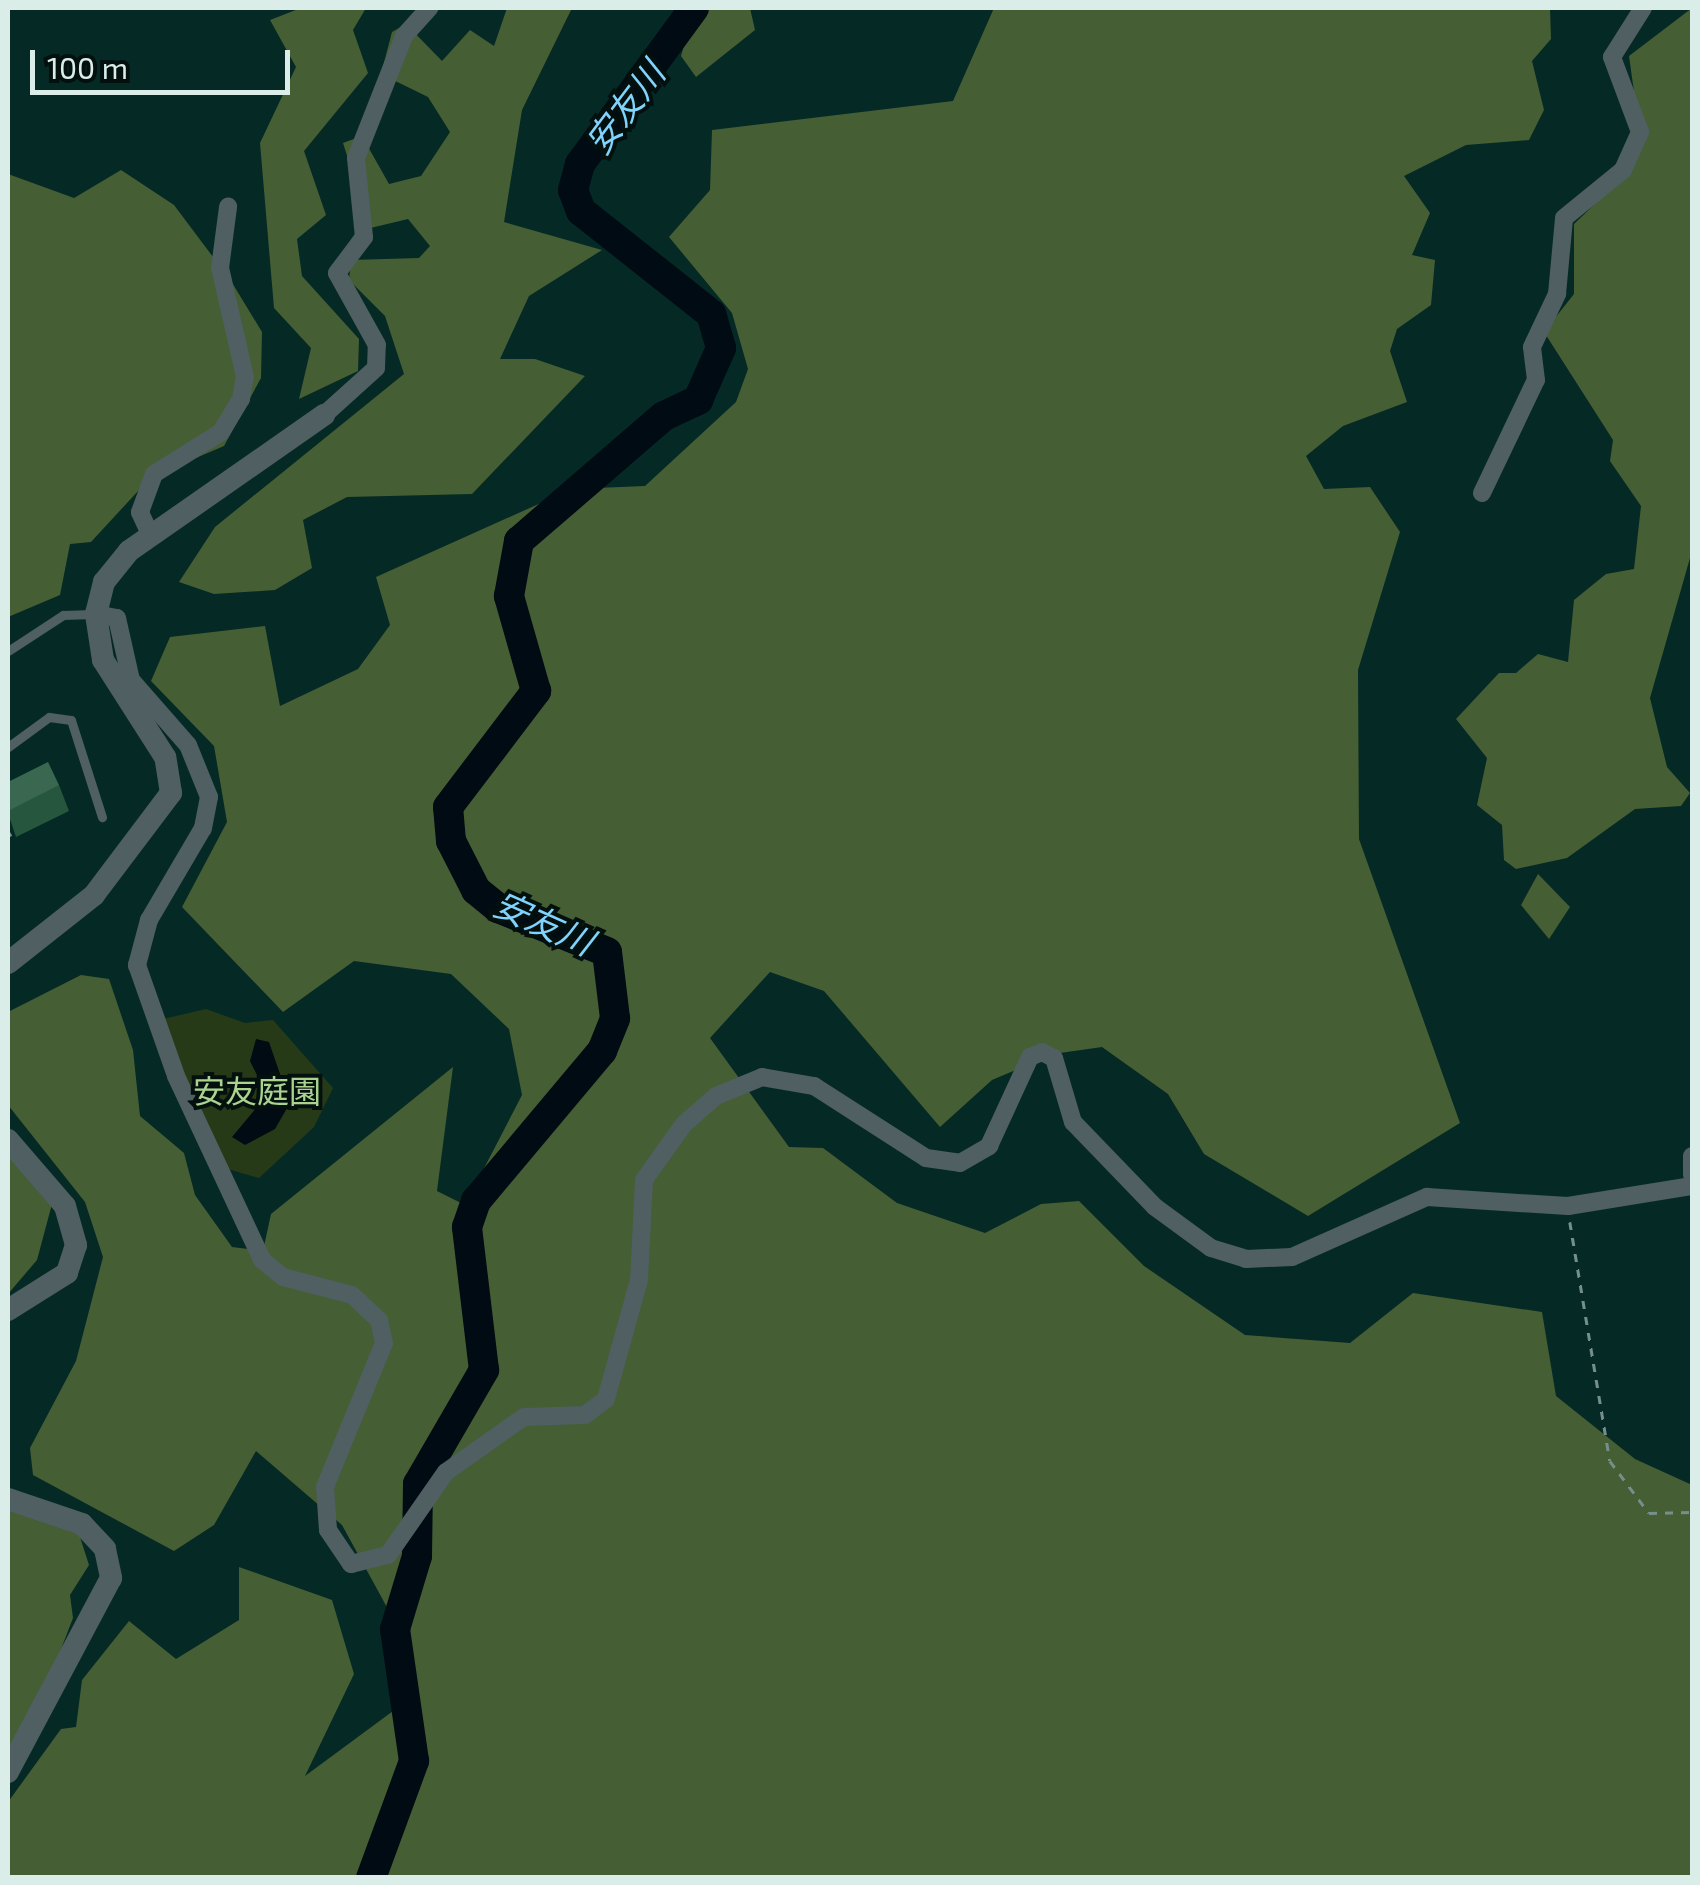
<!DOCTYPE html>
<meta charset="utf-8">
<style>
body{margin:0}
#map{position:relative;width:1700px;height:1885px;overflow:hidden;background:#052a25;font-family:"Exo 2","Noto Sans JP",sans-serif}
div>[style]{position:absolute}
[style*='--x']{left:calc(var(--x)*1px);top:calc(var(--y)*1px);width:calc(var(--w)*1px);rotate:calc(var(--a)*1deg)}
.green>*{inset:0;background:#263a18}
.forest>*{inset:0;background:#455e34}
.water>*{inset:0;background:#000b13}
.river>*{height:30px;margin:-15px;padding:0 15px;transform-origin:15px;border-radius:15px;background:#000b13}
.path>*{height:2.5px;margin-top:-1.25px;transform-origin:0;background:repeating-linear-gradient(90deg,#75908c 0 8px,transparent 0 16px)}
.service>*{height:9px;margin:-4.5px;padding:0 4.5px;transform-origin:4.5px;border-radius:4.5px;background:#505f61}
.minor>*{height:18px;margin:-9px;padding:0 9px;transform-origin:9px;border-radius:9px;background:#505f61}
.tertiary>*{height:22px;margin:-11px;padding:0 11px;transform-origin:11px;border-radius:11px;background:#505f61}
.wall>*{inset:0;background:#26563e}
.building>*{inset:0;background:#396750}
span{translate:-50% -50%;white-space:nowrap;text-align:center;line-height:1.15;-webkit-text-stroke:8px #03100e;paint-order:stroke}
.park-label{font-size:32px;color:#aad390}
.water-label{font-size:35px;color:#7fd3fc;font-style:italic}
.frame{position:absolute;inset:0;border:10px solid #daede9;pointer-events:none}
.scale{position:absolute;left:30px;top:50px;width:260px;height:45px;box-sizing:border-box;border:5px solid #daede9;border-top:0;padding-left:12px;font-size:30px;line-height:35px;white-space:nowrap;color:#daede9;-webkit-text-stroke:8px #03100e;paint-order:stroke}
</style>
<div id="map">
<div class="green">
<div style="clip-path:polygon(206px 1009px,245px 1023px,273px 1020px,333px 1088px,314px 1127px,259px 1178px,221px 1167px,163px 1019px)"></div>
</div>
<div class="forest">
<div style="clip-path:polygon(301px 8px,366px 8px,353px 30px,368px 73px,304px 151px,326px 215px,297px 239px,302px 276px,359px 339px,358px 371px,299px 399px,311px 348px,274px 308px,260px 143px,296px 67px,270px 20px)"></div>
<div style="clip-path:polygon(507px 8px,572px 8px,522px 110px,504px 222px,602px 250px,529px 296px,500px 359px,535px 359px,585px 376px,472px 494px,347px 497px,303px 520px,312px 568px,275px 590px,214px 594px,179px 582px,215px 527px,404px 374px,385px 316px,349px 280px,351px 260px,419px 258px,430px 246px,408px 219px,358px 231px,362px 203px,343px 143px,362px 136px,389px 184px,421px 176px,450px 132px,428px 97px,381px 74px,392px 32px,406px 24px,442px 61px,470px 30px,494px 46px)"></div>
<div style="clip-path:polygon(695px 8px,750px 8px,755px 30px,696px 77px,681px 56px)"></div>
<div style="clip-path:polygon(994px 8px,1550px 8px,1551px 39px,1532px 61px,1544px 110px,1529px 140px,1466px 145px,1404px 176px,1430px 213px,1412px 255px,1435px 260px,1431px 305px,1397px 329px,1390px 351px,1407px 402px,1343px 426px,1306px 456px,1324px 489px,1370px 487px,1400px 532px,1358px 670px,1359px 839px,1460px 1123px,1308px 1216px,1204px 1154px,1168px 1094px,1102px 1047px,1053px 1054px,992px 1080px,940px 1127px,824px 991px,770px 972px,710px 1038px,789px 1147px,823px 1148px,897px 1203px,985px 1233px,1041px 1204px,1079px 1201px,1144px 1266px,1245px 1335px,1350px 1343px,1413px 1293px,1542px 1312px,1556px 1396px,1635px 1459px,1692px 1485px,1692px 1877px,8px 1878px,8px 1802px,61px 1729px,76px 1727px,82px 1680px,129px 1621px,176px 1659px,239px 1620px,239px 1567px,332px 1600px,354px 1674px,305px 1776px,412px 1697px,389px 1611px,342px 1525px,256px 1451px,214px 1525px,174px 1551px,33px 1475px,30px 1448px,76px 1361px,103px 1257px,85px 1202px,8px 1105px,8px 1012px,81px 975px,109px 979px,133px 1050px,140px 1116px,184px 1153px,195px 1195px,232px 1247px,263px 1251px,271px 1214px,453px 1067px,437px 1191px,465px 1205px,522px 1095px,509px 1029px,451px 974px,354px 961px,283px 1012px,182px 907px,227px 822px,214px 746px,151px 681px,170px 637px,265px 626px,280px 706px,358px 669px,390px 625px,376px 577px,572px 489px,645px 486px,736px 402px,748px 369px,732px 313px,669px 237px,710px 190px,712px 130px,953px 101px)"></div>
<div style="clip-path:polygon(1692px 8px,1692px 551px,1650px 698px,1667px 767px,1690px 793px,1681px 806px,1635px 809px,1567px 858px,1516px 869px,1504px 860px,1502px 825px,1477px 805px,1487px 758px,1456px 719px,1499px 673px,1516px 673px,1538px 654px,1568px 662px,1574px 600px,1606px 574px,1634px 569px,1641px 506px,1610px 461px,1613px 440px,1544px 332px,1574px 294px,1574px 224px,1620px 180px,1641px 142px,1629px 56px)"></div>
<div style="clip-path:polygon(121px 170px,174px 205px,231px 281px,262px 332px,261px 378px,224px 446px,151px 477px,91px 542px,70px 544px,60px 595px,8px 617px,8px 174px,74px 198px)"></div>
<div style="clip-path:polygon(1538px 874px,1570px 907px,1549px 939px,1521px 905px)"></div>
<div style="clip-path:polygon(8px 1156px,52px 1204px,37px 1260px,8px 1294px)"></div>
<div style="clip-path:polygon(8px 1505px,79px 1534px,89px 1565px,70px 1595px,73px 1618px,51px 1675px,8px 1754px)"></div>
</div>
<div class="water">
<div style="clip-path:polygon(256px 1039px,269px 1042px,290px 1103px,275px 1129px,245px 1145px,232px 1137px,267px 1095px,250px 1061px)"></div>
</div>
<div class="river">
<div style="--x:371;--y:1878;--w:125;--a:-69.8"></div>
<div style="--x:414;--y:1761;--w:133;--a:-98.2"></div>
<div style="--x:395;--y:1629;--w:76;--a:-73.2"></div>
<div style="--x:417;--y:1556;--w:72;--a:-89.2"></div>
<div style="--x:418;--y:1484;--w:132;--a:-59.9"></div>
<div style="--x:484;--y:1370;--w:144;--a:-96.8"></div>
<div style="--x:467;--y:1227;--w:28;--a:-71"></div>
<div style="--x:476;--y:1201;--w:196;--a:-50"></div>
<div style="--x:602;--y:1051;--w:35;--a:-68"></div>
<div style="--x:615;--y:1018;--w:66;--a:-96.9"></div>
<div style="--x:607;--y:952;--w:118;--a:-158"></div>
<div style="--x:498;--y:908;--w:28;--a:-141"></div>
<div style="--x:476;--y:890;--w:55;--a:-117"></div>
<div style="--x:451;--y:841;--w:34;--a:-95"></div>
<div style="--x:448;--y:807;--w:146;--a:-52.8"></div>
<div style="--x:536;--y:691;--w:99;--a:-105.9"></div>
<div style="--x:509;--y:596;--w:56;--a:-79.7"></div>
<div style="--x:519;--y:541;--w:191;--a:-40.8"></div>
<div style="--x:664;--y:416;--w:38;--a:-25"></div>
<div style="--x:698;--y:400;--w:57;--a:-66.1"></div>
<div style="--x:721;--y:348;--w:35;--a:-106"></div>
<div style="--x:711;--y:314;--w:166;--a:-141.6"></div>
<div style="--x:581;--y:211;--w:22;--a:-111"></div>
<div style="--x:573;--y:190;--w:27;--a:-75"></div>
<div style="--x:580;--y:164;--w:193;--a:-53.8"></div>
</div>
<div class="path">
<div style="--x:8;--y:831;--w:6;--a:59"></div>
<div style="--x:1570;--y:1222;--w:242;--a:80.5"></div>
<div style="--x:1610;--y:1461;--w:65;--a:53.1"></div>
<div style="--x:1649;--y:1513;--w:43;--a:-1.3"></div>
</div>
<div class="service">
<div style="--x:8;--y:651;--w:66;--a:-33.2"></div>
<div style="--x:63;--y:615;--w:30;--a:-2"></div>
<div style="--x:8;--y:747;--w:51;--a:-36.2"></div>
<div style="--x:49;--y:717;--w:22;--a:8"></div>
<div style="--x:71;--y:720;--w:102;--a:72.3"></div>
</div>
<div class="minor">
<div style="--x:324;--y:415;--w:70;--a:-42.1"></div>
<div style="--x:376;--y:368;--w:23;--a:-88"></div>
<div style="--x:377;--y:345;--w:82;--a:-119.1"></div>
<div style="--x:337;--y:273;--w:45;--a:-53.1"></div>
<div style="--x:364;--y:237;--w:79;--a:-95.8"></div>
<div style="--x:356;--y:158;--w:131;--a:-68.5"></div>
<div style="--x:404;--y:36;--w:38;--a:-48"></div>
<div style="--x:1482;--y:493;--w:125;--a:-64.5"></div>
<div style="--x:1536;--y:380;--w:33;--a:-97"></div>
<div style="--x:1532;--y:347;--w:59;--a:-64.7"></div>
<div style="--x:1557;--y:294;--w:76;--a:-84.7"></div>
<div style="--x:1564;--y:218;--w:76;--a:-39.1"></div>
<div style="--x:1623;--y:170;--w:42;--a:-65.9"></div>
<div style="--x:1640;--y:132;--w:80;--a:-110.5"></div>
<div style="--x:1612;--y:57;--w:58;--a:-57.7"></div>
<div style="--x:151;--y:536;--w:26;--a:-115"></div>
<div style="--x:140;--y:512;--w:40;--a:-69.8"></div>
<div style="--x:154;--y:474;--w:79;--a:-32.1"></div>
<div style="--x:221;--y:432;--w:39;--a:-59"></div>
<div style="--x:241;--y:399;--w:22;--a:-80"></div>
<div style="--x:245;--y:377;--w:112;--a:-102.9"></div>
<div style="--x:220;--y:268;--w:62;--a:-82.5"></div>
<div style="--x:96;--y:614;--w:21;--a:11"></div>
<div style="--x:117;--y:618;--w:64;--a:77.3"></div>
<div style="--x:131;--y:680;--w:86;--a:48.8"></div>
<div style="--x:188;--y:745;--w:56;--a:68"></div>
<div style="--x:209;--y:797;--w:32;--a:101"></div>
<div style="--x:203;--y:828;--w:107;--a:120.4"></div>
<div style="--x:149;--y:920;--w:47;--a:104.9"></div>
<div style="--x:137;--y:965;--w:118;--a:70.6"></div>
<div style="--x:176;--y:1076;--w:203;--a:64.9"></div>
<div style="--x:262;--y:1260;--w:27;--a:39"></div>
<div style="--x:283;--y:1277;--w:71;--a:14.6"></div>
<div style="--x:352;--y:1295;--w:37;--a:43"></div>
<div style="--x:379;--y:1320;--w:24;--a:78"></div>
<div style="--x:384;--y:1343;--w:156;--a:112.3"></div>
<div style="--x:325;--y:1487;--w:43;--a:86"></div>
<div style="--x:328;--y:1530;--w:41;--a:55.9"></div>
<div style="--x:351;--y:1564;--w:38;--a:-14"></div>
<div style="--x:388;--y:1555;--w:101;--a:-55.1"></div>
<div style="--x:446;--y:1472;--w:95;--a:-35.2"></div>
<div style="--x:524;--y:1417;--w:61;--a:-1.9"></div>
<div style="--x:585;--y:1415;--w:26;--a:-37"></div>
<div style="--x:606;--y:1399;--w:123;--a:-74.5"></div>
<div style="--x:639;--y:1280;--w:100;--a:-87.1"></div>
<div style="--x:644;--y:1180;--w:69;--a:-54.5"></div>
<div style="--x:684;--y:1124;--w:43;--a:-41.2"></div>
<div style="--x:716;--y:1096;--w:50;--a:-22.4"></div>
<div style="--x:762;--y:1077;--w:53;--a:9.8"></div>
<div style="--x:814;--y:1086;--w:133;--a:32.7"></div>
<div style="--x:926;--y:1158;--w:34;--a:8"></div>
<div style="--x:960;--y:1163;--w:34;--a:-30"></div>
<div style="--x:989;--y:1146;--w:98;--a:-65.3"></div>
<div style="--x:1030;--y:1057;--w:13;--a:-23"></div>
<div style="--x:1042;--y:1052;--w:13;--a:27"></div>
<div style="--x:1054;--y:1058;--w:67;--a:73.5"></div>
<div style="--x:1073;--y:1122;--w:118;--a:46"></div>
<div style="--x:1155;--y:1207;--w:69;--a:36.2"></div>
<div style="--x:1211;--y:1248;--w:37;--a:17"></div>
<div style="--x:1246;--y:1259;--w:46;--a:-2.5"></div>
<div style="--x:1292;--y:1257;--w:148;--a:-24"></div>
<div style="--x:1427;--y:1197;--w:141;--a:3.7"></div>
<div style="--x:1568;--y:1206;--w:126;--a:-9.2"></div>
<div style="--x:1692;--y:1156;--w:19;--a:90"></div>
</div>
<div class="tertiary">
<div style="--x:8;--y:963;--w:110;--a:-38.3"></div>
<div style="--x:94;--y:895;--w:128;--a:-53"></div>
<div style="--x:171;--y:793;--w:36;--a:-99"></div>
<div style="--x:165;--y:757;--w:115;--a:-122.6"></div>
<div style="--x:103;--y:660;--w:47;--a:-98.7"></div>
<div style="--x:96;--y:614;--w:33;--a:-76"></div>
<div style="--x:104;--y:582;--w:40;--a:-51"></div>
<div style="--x:129;--y:551;--w:238;--a:-34.9"></div>
<div style="--x:8;--y:1140;--w:87;--a:49.2"></div>
<div style="--x:65;--y:1206;--w:41;--a:74.2"></div>
<div style="--x:76;--y:1245;--w:29;--a:108"></div>
<div style="--x:67;--y:1273;--w:70;--a:147.9"></div>
<div style="--x:8;--y:1499;--w:78;--a:18.7"></div>
<div style="--x:82;--y:1524;--w:34;--a:47"></div>
<div style="--x:105;--y:1549;--w:30;--a:78"></div>
<div style="--x:111;--y:1578;--w:220;--a:118"></div>
</div>
<div class="wall">
<div style="clip-path:polygon(8px 782px,59px 785px,69px 811px,16px 837px,8px 813px)"></div>
</div>
<div class="building">
<div style="clip-path:polygon(48px 762px,59px 785px,8px 811px,8px 782px)"></div>
</div>
<div class="park-label">
<span style="left:257px;top:1090px">安友庭園</span>
</div>
<div class="water-label">
<span style="left:624px;top:107px;rotate:-53deg">安友川</span>
<span style="left:544px;top:922px;rotate:24deg">安友川</span>
</div>
<div class="frame"></div>
<div class="scale">100 m</div>
</div>
